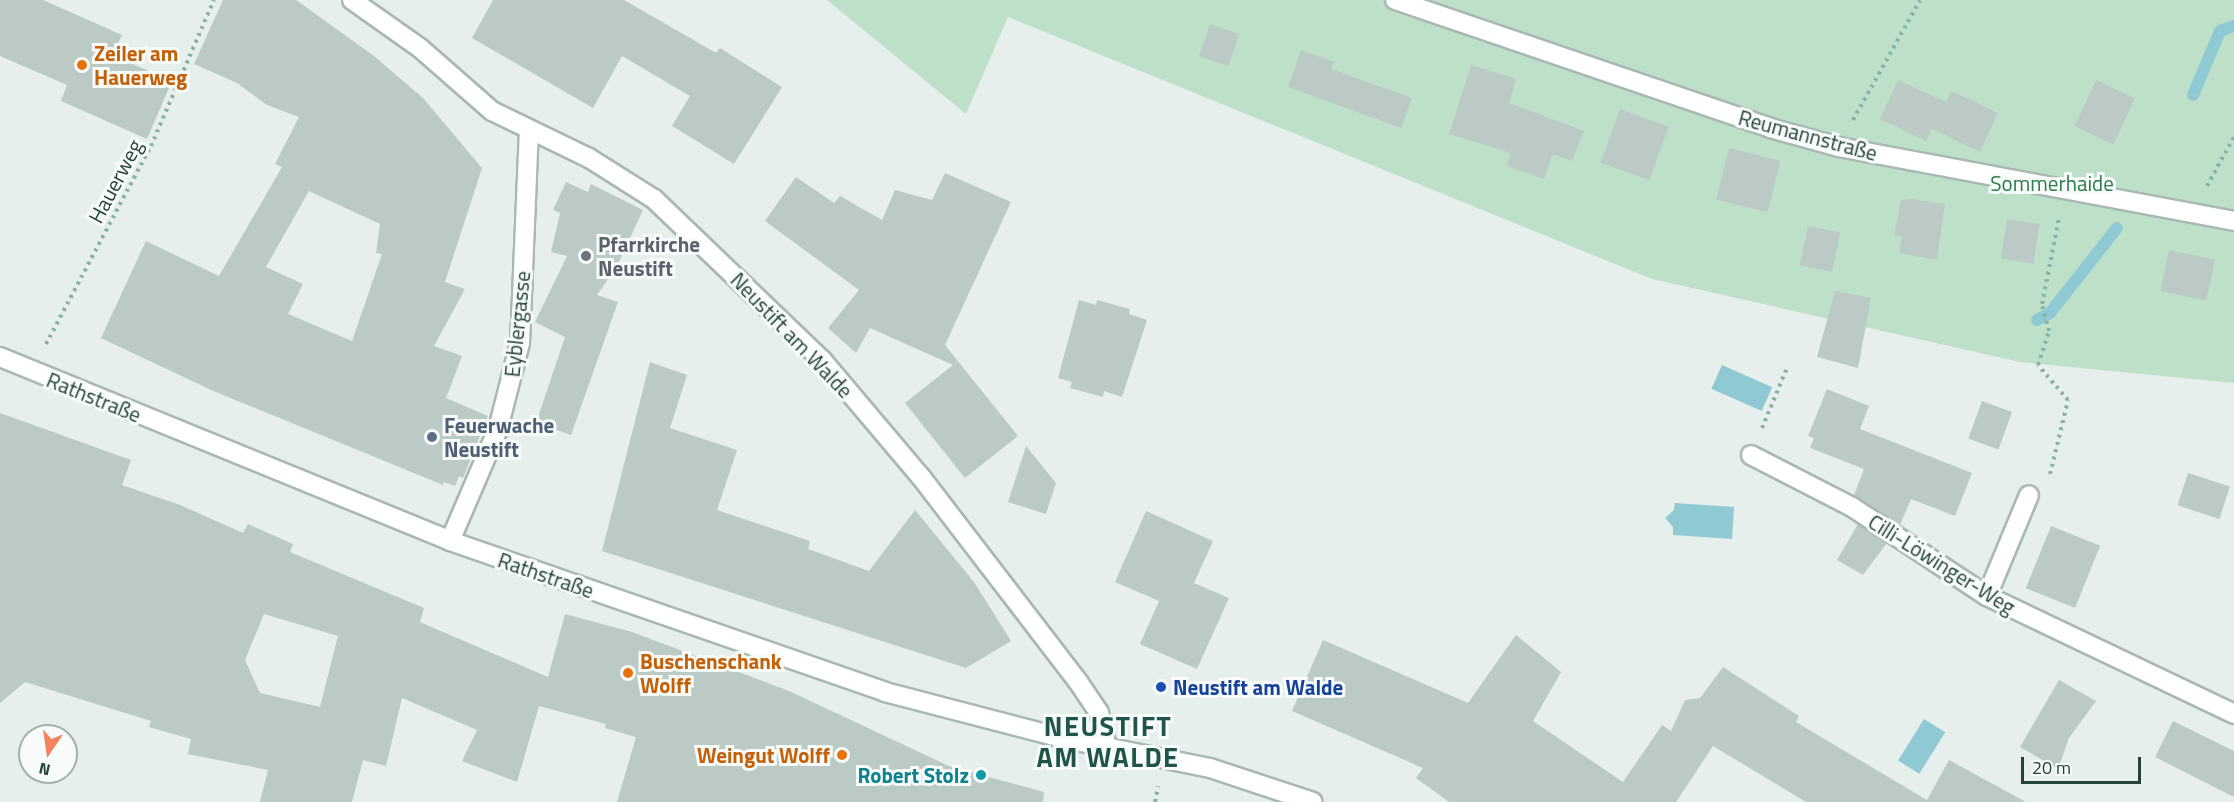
<!DOCTYPE html>
<meta charset="utf-8">
<style>
body{margin:0}
#map{position:relative;width:2234px;height:802px;overflow:hidden;background:#e6efeb;font-family:"Titillium Web",sans-serif}
div>[style]{position:absolute}
[style*='--x']{left:calc(var(--x)*1px);top:calc(var(--y)*1px);width:calc(var(--w)*1px);rotate:calc(var(--a)*1deg)}
.green>*{inset:0;background:#bfe0c8}
.water>*{inset:0;background:#8ec9d4;transform-origin:0 0}
.stream>*{height:12px;margin:-6px;padding:0 6px;transform-origin:6px;border-radius:6px;background:#8ec9d4}
.building>*{inset:0;background:#bbcac4;transform-origin:0 0}
.path>*{height:4px;margin-top:-2px;transform-origin:0;background:repeating-linear-gradient(90deg,#86b3a5 0 3px,transparent 0 7.5px)}
.roads{filter:drop-shadow(2px 0 #a8b8b2) drop-shadow(-2px 0 #a8b8b2) drop-shadow(0 2px #a8b8b2) drop-shadow(0 -2px #a8b8b2)}
.street>*{height:18px;margin:-9px;padding:0 9px;transform-origin:9px;border-radius:9px;background:#fff}
.secondary>*{height:18px;margin:-9px;padding:0 9px;transform-origin:9px;border-radius:9px;background:#fff}
.dots>*{width:16px;height:16px;translate:-50% -50%;box-sizing:border-box;border:3px solid #f7fbf9;border-radius:50%}
span{translate:-50% -50%;white-space:nowrap;text-align:center;line-height:1.15;-webkit-text-stroke:6px #f7fbf9;paint-order:stroke}
.food-label{font-size:21px;color:#c56008;font-weight:700}
.left{translate:0 -50%;text-align:left}
.right{translate:-100% -50%;text-align:right}
.street-label{font-size:21px;color:#24423a}
.park-label{font-size:21px;color:#2d7a4b}
.worship-label{font-size:21px;color:#5b616d;font-weight:700}
.service-label{font-size:21px;color:#4e5e75;font-weight:700}
.transit-label{font-size:21px;color:#164399;font-weight:700}
.culture-label{font-size:21px;color:#0d838f;font-weight:700}
.district-label{font-size:27px;color:#1f5548;font-weight:700;letter-spacing:1.5px}
.north{position:absolute;left:18px;top:724px;width:60px;height:60px;box-sizing:border-box;background:#f7fbf9;border:2px solid #a3b1ad;border-radius:50%;rotate:193deg;font-size:16px;font-weight:700;line-height:24px;text-align:center;color:#24423a}
.north::after{content:'';display:block;margin:auto;width:21px;height:27px;background:#f4845f;clip-path:polygon(50% 0,100% 100%,50% 72%,0 100%)}
.scale{position:absolute;left:2021px;top:757px;width:120px;height:27px;box-sizing:border-box;border:3px solid #24423a;border-top:0;padding-left:8px;font-size:18px;line-height:21px;white-space:nowrap;color:#24423a;-webkit-text-stroke:4px #f7fbf9;paint-order:stroke}
</style>
<div id="map">
<div class="green">
<div style="clip-path:polygon(827px 0,2234px 0,2234px 383px,2020px 362px,1652px 279px,1008px 17px,966px 114px)"></div>
</div>
<div class="water">
<div style="left:1722px;top:365px;width:55px;height:26px;rotate:24deg"></div>
<div style="clip-path:polygon(1675px 503px,1734px 507px,1732px 539px,1673px 535px,1673px 527px,1665px 518px,1674px 510px)"></div>
<div style="left:1924px;top:719px;width:25px;height:49px;rotate:32deg"></div>
</div>
<div class="stream">
<div style="--x:2193;--y:95;--w:69;--a:-67.1"></div>
<div style="--x:2220;--y:31;--w:15;--a:-20"></div>
<div style="--x:2037;--y:320;--w:15;--a:-28"></div>
<div style="--x:2050;--y:313;--w:108;--a:-51.8"></div>
</div>
<div class="building">
<div style="clip-path:polygon(0 0,43px 0,122px 35px,112px 55px,172px 81px,147px 139px,61px 101px,67px 85px,0 56px)"></div>
<div style="clip-path:polygon(evenodd,223px 0,296px 0,374px 56px,423px 98px,482px 168px,445px 282px,465px 289px,434px 346px,462px 356px,446px 398px,488px 416px,463px 478px,459px 476px,455px 486px,444px 482px,443px 485px,211px 390px,101px 338px,146px 241px,219px 276px,282px 167px,275px 164px,299px 117px,267px 105px,237px 83px,194px 64px,223px 0,309px 191px,380px 224px,376px 253px,382px 254px,352px 341px,288px 314px,303px 284px,266px 267px,309px 191px)"></div>
<div style="clip-path:polygon(493px 0,624px 0,716px 53px,720px 48px,782px 87px,734px 164px,672px 126px,690px 96px,622px 56px,593px 108px,472px 38px)"></div>
<div style="left:1210px;top:24px;width:31px;height:34px;rotate:19deg"></div>
<div style="clip-path:polygon(1301px 50px,1334px 62px,1331px 69px,1412px 98px,1401px 128px,1288px 87px)"></div>
<div style="clip-path:polygon(1471px 65px,1516px 79px,1509px 103px,1584px 131px,1572px 161px,1553px 154px,1544px 179px,1507px 166px,1511px 153px,1449px 134px)"></div>
<div style="clip-path:polygon(1898px 80px,1946px 102px,1951px 91px,1998px 113px,1980px 152px,1932px 129px,1926px 141px,1880px 119px)"></div>
<div style="left:2096px;top:80px;width:43px;height:51px;rotate:25deg"></div>
<div style="left:1620px;top:109px;width:52px;height:57px;rotate:20deg"></div>
<div style="left:1729px;top:148px;width:53px;height:53px;rotate:14deg"></div>
<div style="clip-path:polygon(945px 173px,1011px 202px,945px 345px,1018px 436px,965px 478px,905px 403px,953px 365px,870px 328px,856px 353px,828px 328px,859px 290px,765px 221px,796px 177px,834px 203px,840px 196px,882px 220px,895px 190px,932px 200px)"></div>
<div style="clip-path:polygon(566px 182px,588px 192px,591px 184px,643px 210px,616px 268px,597px 295px,618px 302px,571px 435px,536px 423px,565px 337px,535px 322px,567px 256px,551px 252px,560px 213px,553px 210px)"></div>
<div style="clip-path:polygon(1911px 199px,1945px 204px,1937px 260px,1899px 253px,1902px 237px,1894px 236px,1901px 200px)"></div>
<div style="left:2007px;top:219px;width:33px;height:40px;rotate:9deg"></div>
<div style="left:1808px;top:226px;width:33px;height:40px;rotate:12deg"></div>
<div style="left:2169px;top:250px;width:47px;height:42px;rotate:12deg"></div>
<div style="clip-path:polygon(1835px 291px,1871px 298px,1858px 368px,1817px 357px)"></div>
<div style="clip-path:polygon(1079px 300px,1096px 305px,1097px 300px,1130px 309px,1129px 314px,1147px 320px,1122px 397px,1104px 391px,1103px 397px,1070px 388px,1072px 382px,1058px 378px)"></div>
<div style="clip-path:polygon(650px 362px,687px 375px,670px 428px,737px 450px,717px 510px,810px 541px,808px 549px,869px 571px,915px 510px,974px 582px,1011px 641px,966px 668px,602px 551px)"></div>
<div style="clip-path:polygon(1827px 389px,1869px 406px,1860px 429px,1972px 473px,1955px 516px,1911px 499px,1900px 525px,1854px 495px,1864px 469px,1810px 448px,1814px 438px,1808px 436px)"></div>
<div style="left:1982px;top:401px;width:32px;height:40px;rotate:20deg"></div>
<div style="clip-path:polygon(evenodd,0 413px,131px 460px,122px 485px,180px 505px,243px 533px,248px 524px,293px 544px,290px 552px,424px 608px,420px 622px,548px 677px,565px 614px,632px 632px,789px 691px,949px 766px,1044px 792px,1043px 802px,617px 802px,636px 737px,605px 728px,606px 724px,539px 706px,517px 782px,462px 761px,477px 730px,402px 698px,386px 766px,363px 760px,352px 802px,260px 802px,268px 770px,188px 754px,191px 739px,149px 727px,151px 721px,25px 682px,0 703px,0 413px,264px 614px,338px 636px,320px 707px,260px 693px,245px 660px,264px 614px)"></div>
<div style="clip-path:polygon(1026px 446px,1056px 483px,1046px 514px,1008px 502px)"></div>
<div style="left:2188px;top:473px;width:44px;height:34px;rotate:18deg"></div>
<div style="clip-path:polygon(1146px 511px,1213px 541px,1194px 583px,1229px 598px,1197px 669px,1140px 644px,1159px 601px,1115px 582px)"></div>
<div style="clip-path:polygon(1858px 524px,1887px 543px,1863px 575px,1837px 560px)"></div>
<div style="left:2051px;top:526px;width:53px;height:67px;rotate:22deg"></div>
<div style="clip-path:polygon(1516px 635px,1561px 672px,1533px 721px,1623px 782px,1662px 725px,1671px 731px,1685px 700px,1700px 698px,1723px 667px,1799px 716px,1796px 722px,1927px 800px,1949px 760px,2026px 802px,1806px 802px,1713px 746px,1676px 802px,1449px 802px,1416px 778px,1423px 768px,1292px 711px,1323px 640px,1468px 703px)"></div>
<div style="clip-path:polygon(2059px 680px,2096px 701px,2069px 738px,2058px 769px,2020px 747px)"></div>
<div style="clip-path:polygon(2173px 721px,2234px 751px,2234px 797px,2155px 757px)"></div>
</div>
<div class="path">
<div style="--x:1853;--y:120;--w:137;--a:-60.8"></div>
<div style="--x:2207;--y:186;--w:56;--a:-61.1"></div>
<div style="--x:46;--y:344;--w:224;--a:-62.1"></div>
<div style="--x:151;--y:146;--w:159;--a:-66.7"></div>
<div style="--x:1762;--y:428;--w:65;--a:-67.4"></div>
<div style="--x:2050;--y:474;--w:76;--a:-76.3"></div>
<div style="--x:2068;--y:400;--w:46;--a:-130.6"></div>
<div style="--x:2038;--y:365;--w:36;--a:-72"></div>
<div style="--x:2049;--y:331;--w:28;--a:-105"></div>
<div style="--x:2042;--y:304;--w:88;--a:-78.8"></div>
<div style="--x:1155;--y:802;--w:16;--a:-79"></div>
</div>
<div class="roads">
<div class="street">
<div style="--x:1395;--y:0;--w:396;--a:18.8"></div>
<div style="--x:1770;--y:128;--w:72;--a:15.4"></div>
<div style="--x:1839;--y:147;--w:402;--a:10.6"></div>
<div style="--x:1751;--y:455;--w:114;--a:27.2"></div>
<div style="--x:1852;--y:507;--w:162;--a:33.4"></div>
<div style="--x:1987;--y:596;--w:274;--a:25.5"></div>
<div style="--x:450;--y:541;--w:122;--a:-66.8"></div>
<div style="--x:498;--y:429;--w:89;--a:-75.7"></div>
<div style="--x:520;--y:343;--w:212;--a:-87.6"></div>
<div style="--x:1987;--y:596;--w:109;--a:-67.4"></div>
</div>
<div class="secondary">
<div style="--x:352;--y:0;--w:83;--a:35.2"></div>
<div style="--x:420;--y:48;--w:96;--a:41.2"></div>
<div style="--x:492;--y:111;--w:108;--a:25.9"></div>
<div style="--x:589;--y:158;--w:77;--a:32.2"></div>
<div style="--x:654;--y:199;--w:233;--a:43.8"></div>
<div style="--x:822;--y:360;--w:153;--a:49.8"></div>
<div style="--x:921;--y:477;--w:260;--a:52.5"></div>
<div style="--x:1079;--y:683;--w:36;--a:56"></div>
<div style="--x:1099;--y:713;--w:35;--a:77"></div>
<div style="--x:0;--y:357;--w:486;--a:22.2"></div>
<div style="--x:450;--y:541;--w:460;--a:19.1"></div>
<div style="--x:885;--y:692;--w:182;--a:14.6"></div>
<div style="--x:1061;--y:738;--w:152;--a:11.4"></div>
<div style="--x:1210;--y:768;--w:108;--a:18.3"></div>
</div>
</div>
<div class="dots">
<div style="left:82px;top:65px;background:#e8710a"></div>
<div style="left:586px;top:256px;background:#6b7280"></div>
<div style="left:432px;top:437px;background:#5c6f8a"></div>
<div style="left:628px;top:673px;background:#e8710a"></div>
<div style="left:1161px;top:687px;background:#1a4fb4"></div>
<div style="left:842px;top:755px;background:#e8710a"></div>
<div style="left:981px;top:775px;background:#0f9aa8"></div>
</div>
<div class="food-label">
<span class="left" style="left:94px;top:65px">Zeiler am<br>Hauerweg</span>
<span class="left" style="left:640px;top:673px">Buschenschank<br>Wolff</span>
<span class="right" style="left:830px;top:755px">Weingut Wolff</span>
</div>
<div class="street-label">
<span style="left:1808px;top:135px;rotate:15deg">Reumannstraße</span>
<span style="left:115px;top:181px;rotate:-62deg">Hauerweg</span>
<span style="left:517px;top:324px;rotate:-84deg">Eyblergasse</span>
<span style="left:792px;top:335px;rotate:46deg">Neustift am Walde</span>
<span style="left:94px;top:397px;rotate:22deg">Rathstraße</span>
<span style="left:1942px;top:564px;rotate:32deg">Cilli-Löwinger-Weg</span>
<span style="left:546px;top:575px;rotate:19deg">Rathstraße</span>
</div>
<div class="park-label">
<span style="left:2052px;top:183px">Sommerhaide</span>
</div>
<div class="worship-label">
<span class="left" style="left:598px;top:256px">Pfarrkirche<br>Neustift</span>
</div>
<div class="service-label">
<span class="left" style="left:444px;top:437px">Feuerwache<br>Neustift</span>
</div>
<div class="transit-label">
<span class="left" style="left:1173px;top:687px">Neustift am Walde</span>
</div>
<div class="culture-label">
<span class="right" style="left:969px;top:775px">Robert Stolz</span>
</div>
<div class="district-label">
<span style="left:1108px;top:741px">NEUSTIFT<br>AM WALDE</span>
</div>
<div class="north">N</div>
<div class="scale">20 m</div>
</div>
